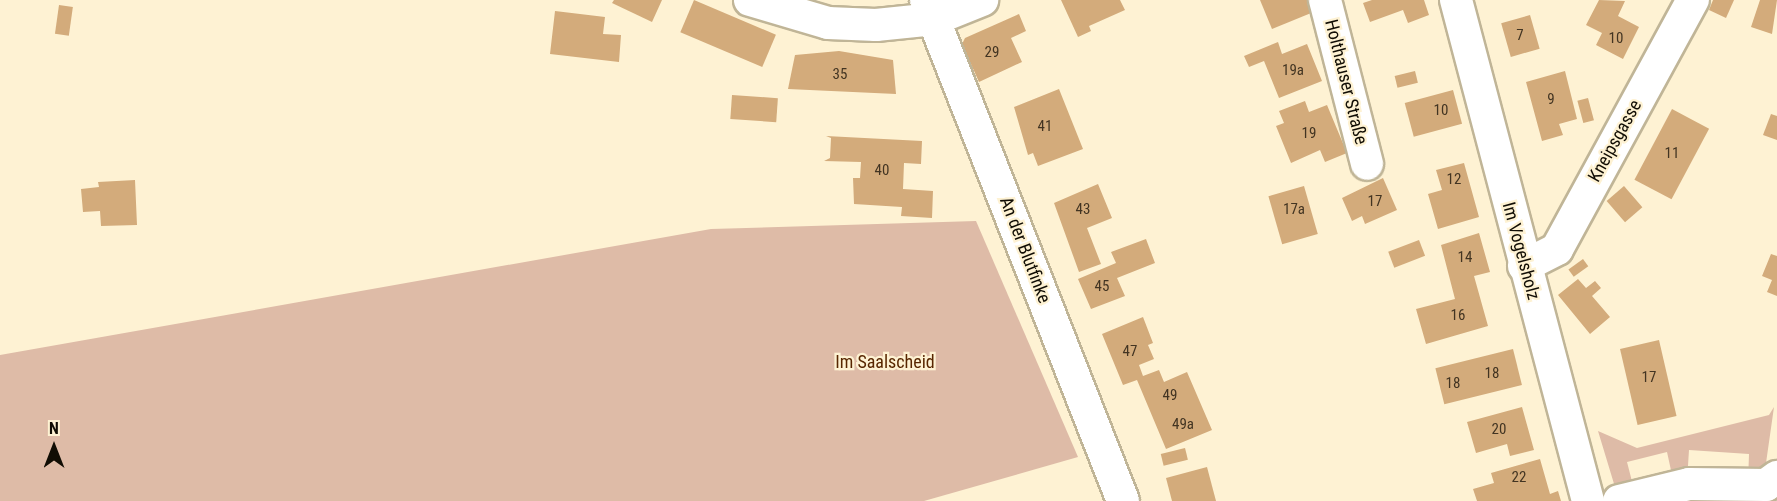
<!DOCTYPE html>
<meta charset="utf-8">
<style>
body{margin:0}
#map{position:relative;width:1777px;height:501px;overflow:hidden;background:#fef2d3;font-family:"Roboto Condensed",sans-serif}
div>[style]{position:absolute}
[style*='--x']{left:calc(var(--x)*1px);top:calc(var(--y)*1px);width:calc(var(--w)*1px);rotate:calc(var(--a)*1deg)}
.green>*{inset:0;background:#debba7}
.building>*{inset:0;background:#d3ab7b;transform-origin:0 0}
.roads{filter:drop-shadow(2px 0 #c0b597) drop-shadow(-2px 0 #c0b597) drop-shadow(0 2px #c0b597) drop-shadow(0 -2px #c0b597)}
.minor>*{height:32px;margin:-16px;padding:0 16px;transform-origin:16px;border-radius:16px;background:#fff}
span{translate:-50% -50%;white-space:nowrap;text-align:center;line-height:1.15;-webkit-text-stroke:4.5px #fef2d3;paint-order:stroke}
.number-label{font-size:15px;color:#423422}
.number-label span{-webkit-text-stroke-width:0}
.street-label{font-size:18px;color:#110d04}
.park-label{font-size:18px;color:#582600}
.north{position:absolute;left:24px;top:417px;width:60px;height:60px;-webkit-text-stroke:4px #fef2d3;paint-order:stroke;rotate:0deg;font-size:16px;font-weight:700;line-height:24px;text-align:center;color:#110d04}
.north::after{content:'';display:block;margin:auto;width:21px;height:27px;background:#110d04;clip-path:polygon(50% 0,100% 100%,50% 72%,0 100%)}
</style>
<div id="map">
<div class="green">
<div style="clip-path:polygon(976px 221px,1078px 457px,924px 501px,0 501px,0 355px,711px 229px)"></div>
<div style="clip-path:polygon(1774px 407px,1765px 470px,1748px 483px,1749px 454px,1689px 450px,1687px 481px,1674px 484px,1667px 452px,1627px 462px,1635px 493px,1618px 497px,1598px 431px,1637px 448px,1769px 415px)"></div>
</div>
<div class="building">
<div style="clip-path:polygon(614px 0,662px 0,652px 22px,612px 3px)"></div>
<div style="left:694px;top:0;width:89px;height:35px;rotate:23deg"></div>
<div style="clip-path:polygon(1061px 0,1120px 0,1125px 10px,1089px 26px,1091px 31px,1078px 37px)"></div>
<div style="clip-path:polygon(1260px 0,1311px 0,1316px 11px,1272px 29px)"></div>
<div style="clip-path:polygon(1372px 0,1424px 0,1429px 15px,1408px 23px,1403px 10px,1370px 22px,1363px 3px)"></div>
<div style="clip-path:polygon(1599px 0,1625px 1px,1618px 16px,1639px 27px,1623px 59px,1596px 45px,1602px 33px,1586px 25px)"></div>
<div style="clip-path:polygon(1713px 0,1734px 0,1726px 18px,1709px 10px)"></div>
<div style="clip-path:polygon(1760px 0,1777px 0,1772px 34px,1751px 27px)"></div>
<div style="left:59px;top:5px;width:14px;height:29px;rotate:8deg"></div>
<div style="clip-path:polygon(555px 11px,605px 17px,603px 34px,621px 35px,619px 62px,550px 54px)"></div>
<div style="clip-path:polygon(1019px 14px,1026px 31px,1011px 38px,1022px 62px,979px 82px,962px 44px,965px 38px)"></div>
<div style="left:1530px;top:15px;width:35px;height:30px;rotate:74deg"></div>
<div style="clip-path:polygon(1278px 42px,1282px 54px,1307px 44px,1322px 81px,1279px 98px,1264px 61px,1249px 67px,1244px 56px)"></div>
<div style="clip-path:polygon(839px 51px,893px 60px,896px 94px,788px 89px,795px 55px)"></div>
<div style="left:1415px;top:71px;width:12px;height:21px;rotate:76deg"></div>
<div style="clip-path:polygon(1565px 71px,1577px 119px,1559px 124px,1563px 135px,1542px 141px,1526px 82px)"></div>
<div style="clip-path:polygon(1059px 89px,1083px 149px,1038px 166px,1033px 153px,1028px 155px,1014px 107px)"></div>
<div style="left:1453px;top:90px;width:35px;height:50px;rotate:75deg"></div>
<div style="left:732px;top:95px;width:46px;height:24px;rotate:4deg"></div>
<div style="left:1588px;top:98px;width:23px;height:11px;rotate:75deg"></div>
<div style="clip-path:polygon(1305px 101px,1309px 112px,1327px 105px,1347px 153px,1325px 162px,1320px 150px,1291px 163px,1276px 126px,1284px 123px,1279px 111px)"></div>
<div style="left:1672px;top:109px;width:42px;height:80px;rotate:28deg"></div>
<div style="clip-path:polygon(1771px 114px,1777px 116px,1777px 140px,1763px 135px)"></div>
<div style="clip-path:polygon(826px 136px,922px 141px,921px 164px,904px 163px,903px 189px,933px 191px,932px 218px,901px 216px,902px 207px,854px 204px,853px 178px,860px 178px,861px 162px,824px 161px,830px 158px,831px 138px)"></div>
<div style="clip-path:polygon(1464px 163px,1479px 217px,1438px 229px,1428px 194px,1442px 190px,1436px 170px)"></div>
<div style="clip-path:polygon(1383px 178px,1397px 210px,1365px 224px,1362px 216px,1352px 221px,1342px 198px)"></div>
<div style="clip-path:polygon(135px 180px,137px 225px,101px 226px,100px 211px,83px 212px,81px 189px,99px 187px,98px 182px)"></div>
<div style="clip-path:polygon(1098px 184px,1112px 218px,1087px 228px,1101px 264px,1079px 272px,1054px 203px)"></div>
<div style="left:1304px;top:186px;width:50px;height:37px;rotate:74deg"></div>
<div style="left:1624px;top:186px;width:28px;height:23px;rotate:49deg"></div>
<div style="clip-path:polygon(1479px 233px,1490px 272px,1474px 276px,1488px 326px,1426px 344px,1416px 309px,1455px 299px,1441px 245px)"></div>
<div style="clip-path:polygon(1146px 239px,1155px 263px,1117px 278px,1125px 296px,1091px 309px,1078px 279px,1116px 263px,1111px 252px)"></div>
<div style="left:1419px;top:240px;width:17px;height:33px;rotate:69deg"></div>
<div style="clip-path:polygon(1771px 254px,1777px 256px,1777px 296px,1767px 292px,1772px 280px,1762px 276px)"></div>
<div style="left:1583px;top:259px;width:9px;height:18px;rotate:54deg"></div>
<div style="clip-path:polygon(1578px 279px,1586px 288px,1595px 281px,1601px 288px,1592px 296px,1610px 317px,1590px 334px,1558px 295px)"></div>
<div style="clip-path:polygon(1143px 317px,1153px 343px,1148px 345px,1154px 359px,1139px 365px,1143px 376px,1159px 370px,1164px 382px,1187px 372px,1212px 430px,1166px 449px,1137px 380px,1123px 385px,1102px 334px)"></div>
<div style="left:1659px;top:340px;width:78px;height:40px;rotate:77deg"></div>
<div style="left:1513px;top:349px;width:37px;height:80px;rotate:76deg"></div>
<div style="clip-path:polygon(1522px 407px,1534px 450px,1510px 456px,1507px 444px,1476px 453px,1467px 422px)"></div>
<div style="left:1185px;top:448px;width:12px;height:25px;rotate:76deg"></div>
<div style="clip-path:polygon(1540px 459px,1550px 494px,1558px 491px,1561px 501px,1477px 501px,1473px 489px,1494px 483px,1491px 473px)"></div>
<div style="clip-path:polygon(1207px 467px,1216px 501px,1172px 501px,1166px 478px)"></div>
</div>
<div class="roads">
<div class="minor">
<div style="--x:750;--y:0;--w:81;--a:16.4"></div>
<div style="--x:828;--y:23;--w:48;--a:2.4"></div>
<div style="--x:876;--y:25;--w:59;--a:-5.8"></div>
<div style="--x:935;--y:19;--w:51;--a:-22"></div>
<div style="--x:926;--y:0;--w:538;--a:68.53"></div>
<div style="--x:1325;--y:0;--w:169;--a:75.6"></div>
<div style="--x:1456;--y:0;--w:518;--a:75.24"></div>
<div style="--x:1524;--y:266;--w:37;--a:-27"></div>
<div style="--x:1557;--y:249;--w:284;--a:-61.4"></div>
<div style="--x:1619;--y:501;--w:72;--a:-13.7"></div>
<div style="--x:1689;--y:484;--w:77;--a:0.7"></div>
<div style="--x:1766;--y:485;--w:14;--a:-36"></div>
</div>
</div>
<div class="number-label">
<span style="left:1520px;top:36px">7</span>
<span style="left:1616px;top:39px">10</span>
<span style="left:992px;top:53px">29</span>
<span style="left:1293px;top:71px">19a</span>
<span style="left:840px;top:75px">35</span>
<span style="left:1551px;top:100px">9</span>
<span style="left:1441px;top:111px">10</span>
<span style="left:1045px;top:127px">41</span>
<span style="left:1309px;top:134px">19</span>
<span style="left:1672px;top:154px">11</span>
<span style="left:882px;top:171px">40</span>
<span style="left:1454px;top:180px">12</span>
<span style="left:1375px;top:202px">17</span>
<span style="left:1083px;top:210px">43</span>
<span style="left:1294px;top:210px">17a</span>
<span style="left:1465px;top:258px">14</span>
<span style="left:1102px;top:287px">45</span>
<span style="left:1458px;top:316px">16</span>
<span style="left:1130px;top:352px">47</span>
<span style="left:1492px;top:374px">18</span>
<span style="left:1649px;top:378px">17</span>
<span style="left:1453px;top:384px">18</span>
<span style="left:1170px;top:396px">49</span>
<span style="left:1183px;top:425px">49a</span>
<span style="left:1499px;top:430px">20</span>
<span style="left:1519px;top:478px">22</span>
</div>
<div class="street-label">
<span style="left:1346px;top:82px;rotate:76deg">Holthauser Straße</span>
<span style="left:1615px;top:141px;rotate:-61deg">Kneipsgasse</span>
<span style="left:1025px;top:250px;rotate:69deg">An der Blutfinke</span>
<span style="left:1521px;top:251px;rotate:75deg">Im Vogelsholz</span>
</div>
<div class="park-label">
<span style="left:885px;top:362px">Im Saalscheid</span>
</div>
<div class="north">N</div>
</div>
